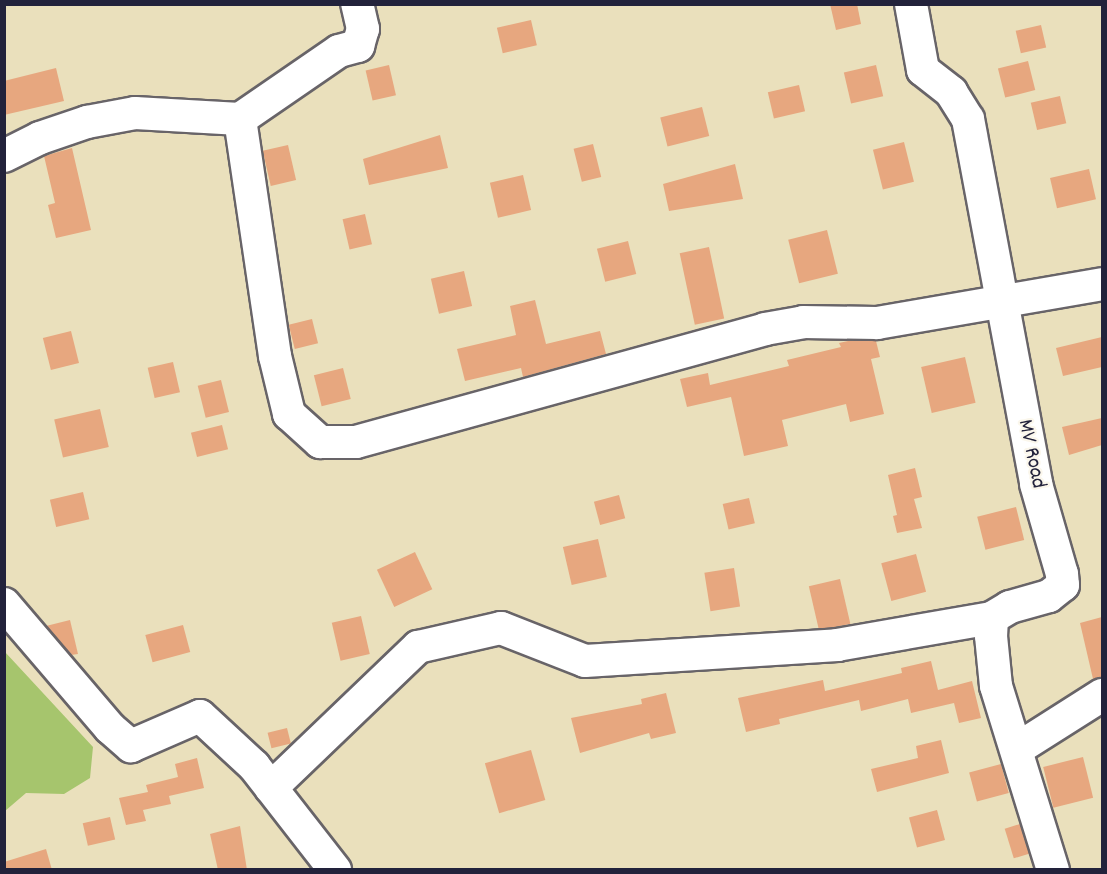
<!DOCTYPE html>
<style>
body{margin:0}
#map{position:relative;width:1107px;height:874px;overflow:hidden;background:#eae0bc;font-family:Dekko,sans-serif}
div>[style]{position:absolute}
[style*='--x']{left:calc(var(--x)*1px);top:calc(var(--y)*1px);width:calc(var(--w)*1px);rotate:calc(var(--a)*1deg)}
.green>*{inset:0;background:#a6c56d}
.building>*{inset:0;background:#e7a77f;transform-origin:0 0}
.roads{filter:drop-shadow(2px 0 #686468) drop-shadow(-2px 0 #686468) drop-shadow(0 2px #686468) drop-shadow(0 -2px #686468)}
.minor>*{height:32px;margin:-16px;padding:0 16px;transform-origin:16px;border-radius:16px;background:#fff}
span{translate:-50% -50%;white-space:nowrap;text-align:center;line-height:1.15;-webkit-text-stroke:4.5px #fbf7ec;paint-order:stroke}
.street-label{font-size:22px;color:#22223b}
.frame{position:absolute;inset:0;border:6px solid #22223b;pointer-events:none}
</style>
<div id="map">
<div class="green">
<div style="clip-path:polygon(5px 652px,93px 747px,90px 778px,64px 794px,26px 793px,5px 811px)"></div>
</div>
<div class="building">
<div style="clip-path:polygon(830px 4px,857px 4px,861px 24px,836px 30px)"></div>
<div style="left:531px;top:20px;width:26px;height:35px;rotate:77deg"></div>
<div style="left:1041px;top:25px;width:23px;height:26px;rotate:77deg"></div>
<div style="left:1028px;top:61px;width:30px;height:31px;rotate:76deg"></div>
<div style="left:389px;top:65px;width:31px;height:24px;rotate:77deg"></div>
<div style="left:876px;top:65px;width:32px;height:33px;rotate:77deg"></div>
<div style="clip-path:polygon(56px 68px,64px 101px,4px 115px,4px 81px)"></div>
<div style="left:799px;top:85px;width:27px;height:32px;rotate:77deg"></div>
<div style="left:1060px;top:96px;width:28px;height:30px;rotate:77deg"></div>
<div style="left:702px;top:107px;width:30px;height:43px;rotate:76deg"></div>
<div style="clip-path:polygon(440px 135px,448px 168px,369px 185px,363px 159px)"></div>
<div style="left:904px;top:142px;width:41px;height:32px;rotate:76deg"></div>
<div style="left:593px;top:144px;width:34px;height:20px;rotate:76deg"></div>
<div style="left:288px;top:145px;width:36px;height:26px;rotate:77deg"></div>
<div style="clip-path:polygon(72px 148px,91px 230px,56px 238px,48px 205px,55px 203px,44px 156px)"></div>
<div style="clip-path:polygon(735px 164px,743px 199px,669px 211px,663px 184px)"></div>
<div style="left:1089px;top:169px;width:31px;height:40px;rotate:77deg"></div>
<div style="left:523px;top:175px;width:36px;height:34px;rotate:77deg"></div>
<div style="left:365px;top:214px;width:31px;height:23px;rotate:77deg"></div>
<div style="left:827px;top:230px;width:45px;height:40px;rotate:76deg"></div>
<div style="left:628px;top:241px;width:34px;height:32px;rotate:76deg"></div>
<div style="left:709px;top:247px;width:73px;height:30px;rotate:78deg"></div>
<div style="left:464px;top:271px;width:36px;height:34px;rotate:77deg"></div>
<div style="clip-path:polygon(535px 300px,546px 344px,600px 331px,606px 354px,523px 377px,521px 368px,465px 381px,457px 349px,516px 335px,510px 306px)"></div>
<div style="left:312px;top:319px;width:25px;height:24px;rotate:76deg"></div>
<div style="left:71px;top:331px;width:33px;height:29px;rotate:76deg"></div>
<div style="clip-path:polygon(1102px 337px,1102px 367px,1063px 376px,1056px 348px)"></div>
<div style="clip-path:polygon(848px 341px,876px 341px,880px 357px,871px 359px,884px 414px,850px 422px,846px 404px,782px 420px,788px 446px,744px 456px,731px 397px,687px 407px,680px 379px,708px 373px,710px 385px,789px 366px,787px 360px,841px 347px,839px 343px)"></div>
<div style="left:965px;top:357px;width:47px;height:45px;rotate:77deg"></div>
<div style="left:173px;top:362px;width:31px;height:26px;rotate:77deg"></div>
<div style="left:343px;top:368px;width:32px;height:30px;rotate:76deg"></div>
<div style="left:221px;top:380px;width:33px;height:24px;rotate:76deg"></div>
<div style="left:100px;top:409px;width:39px;height:47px;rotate:77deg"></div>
<div style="clip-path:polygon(1102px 418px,1102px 445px,1069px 455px,1062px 427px)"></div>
<div style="left:222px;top:425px;width:25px;height:32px;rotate:76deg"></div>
<div style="clip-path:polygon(915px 468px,922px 497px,914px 499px,922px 528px,897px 533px,893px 516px,897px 515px,888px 475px)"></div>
<div style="left:83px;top:492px;width:28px;height:34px;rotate:77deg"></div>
<div style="left:619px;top:495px;width:24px;height:26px;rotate:75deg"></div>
<div style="left:749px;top:498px;width:26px;height:27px;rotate:77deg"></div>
<div style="left:1016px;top:507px;width:34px;height:40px;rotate:76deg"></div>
<div style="left:598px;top:539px;width:39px;height:36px;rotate:77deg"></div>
<div style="left:415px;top:552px;width:41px;height:42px;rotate:65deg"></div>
<div style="left:916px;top:554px;width:39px;height:36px;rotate:75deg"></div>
<div style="left:734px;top:568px;width:39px;height:30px;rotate:81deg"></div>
<div style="left:840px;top:579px;width:46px;height:32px;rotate:77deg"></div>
<div style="left:361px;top:616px;width:39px;height:30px;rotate:77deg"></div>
<div style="clip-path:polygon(1102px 617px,1102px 677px,1093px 679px,1080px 623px)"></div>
<div style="clip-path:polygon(70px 620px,78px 654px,71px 655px,46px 626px)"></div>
<div style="left:183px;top:625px;width:28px;height:39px;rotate:75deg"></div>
<div style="clip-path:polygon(931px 661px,938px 690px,972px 681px,981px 718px,959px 723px,954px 703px,911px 713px,908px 699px,861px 711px,859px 700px,779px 719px,780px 724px,746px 732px,738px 698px,823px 680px,825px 691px,902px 673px,901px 668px)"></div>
<div style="clip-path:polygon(666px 693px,676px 733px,651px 739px,649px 733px,580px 753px,571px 718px,642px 704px,641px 699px)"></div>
<div style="left:287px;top:728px;width:16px;height:20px;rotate:76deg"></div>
<div style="clip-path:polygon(941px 740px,949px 773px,877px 792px,871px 769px,918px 758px,916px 746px)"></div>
<div style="left:531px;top:750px;width:52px;height:48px;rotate:74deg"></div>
<div style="left:1083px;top:757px;width:42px;height:41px;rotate:76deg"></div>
<div style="clip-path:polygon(197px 758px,204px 788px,169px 796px,171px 804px,143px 810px,146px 821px,126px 825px,119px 798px,148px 792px,146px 785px,178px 777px,175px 764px)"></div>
<div style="left:1001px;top:764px;width:30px;height:33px;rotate:75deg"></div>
<div style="left:937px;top:810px;width:31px;height:29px;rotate:75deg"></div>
<div style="left:110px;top:817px;width:23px;height:28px;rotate:77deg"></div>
<div style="left:1020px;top:824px;width:31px;height:16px;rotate:73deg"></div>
<div style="clip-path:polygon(240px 826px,247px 870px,218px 870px,210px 834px)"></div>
<div style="clip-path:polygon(46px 849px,52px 870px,4px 870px,4px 862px)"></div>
</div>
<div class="roads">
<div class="minor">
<div style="--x:911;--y:4;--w:67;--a:79.7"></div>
<div style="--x:923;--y:70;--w:36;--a:38"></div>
<div style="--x:951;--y:92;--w:32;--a:58"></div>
<div style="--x:968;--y:119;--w:371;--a:79.4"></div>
<div style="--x:1036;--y:484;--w:94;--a:73.9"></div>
<div style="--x:1062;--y:574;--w:11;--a:85"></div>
<div style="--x:1063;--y:585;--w:18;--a:142"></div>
<div style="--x:1049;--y:596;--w:41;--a:164.2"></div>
<div style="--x:1010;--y:607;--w:21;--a:149"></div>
<div style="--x:992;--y:618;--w:18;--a:93"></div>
<div style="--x:991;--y:636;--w:50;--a:84.3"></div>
<div style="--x:996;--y:686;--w:193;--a:72.8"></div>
<div style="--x:240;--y:119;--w:120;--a:-34.5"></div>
<div style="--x:339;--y:51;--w:20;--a:-15"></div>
<div style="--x:358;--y:46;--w:18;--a:-74"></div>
<div style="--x:363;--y:29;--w:26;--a:-103"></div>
<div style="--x:4;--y:156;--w:40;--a:-26.6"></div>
<div style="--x:40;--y:138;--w:50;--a:-18.8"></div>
<div style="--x:87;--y:122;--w:49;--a:-10.6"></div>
<div style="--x:135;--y:113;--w:105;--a:3.3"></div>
<div style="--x:240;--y:119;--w:240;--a:81.6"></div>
<div style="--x:275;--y:356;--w:60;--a:76.4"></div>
<div style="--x:289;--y:414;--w:42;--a:42.1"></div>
<div style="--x:320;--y:442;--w:36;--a:0"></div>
<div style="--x:356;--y:442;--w:424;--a:-15.4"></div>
<div style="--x:765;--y:329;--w:39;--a:-10"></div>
<div style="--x:803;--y:322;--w:74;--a:0.8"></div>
<div style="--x:877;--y:323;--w:228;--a:-9.8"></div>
<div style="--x:4;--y:604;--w:163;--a:49.5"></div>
<div style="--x:110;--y:728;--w:28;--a:41"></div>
<div style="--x:131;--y:746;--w:75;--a:-23.5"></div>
<div style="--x:200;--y:716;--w:74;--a:42.8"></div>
<div style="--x:254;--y:766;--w:132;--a:52.1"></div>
<div style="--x:1017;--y:749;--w:101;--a:-32.4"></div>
<div style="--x:271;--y:788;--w:204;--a:-43.8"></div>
<div style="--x:418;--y:647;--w:85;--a:-12.9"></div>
<div style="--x:501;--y:628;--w:90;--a:21.4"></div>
<div style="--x:585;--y:661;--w:253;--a:-3.6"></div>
<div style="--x:837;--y:645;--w:157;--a:-9.9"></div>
</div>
</div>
<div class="street-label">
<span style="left:1031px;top:454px;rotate:78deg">MV Road</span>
</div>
<div class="frame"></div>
</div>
